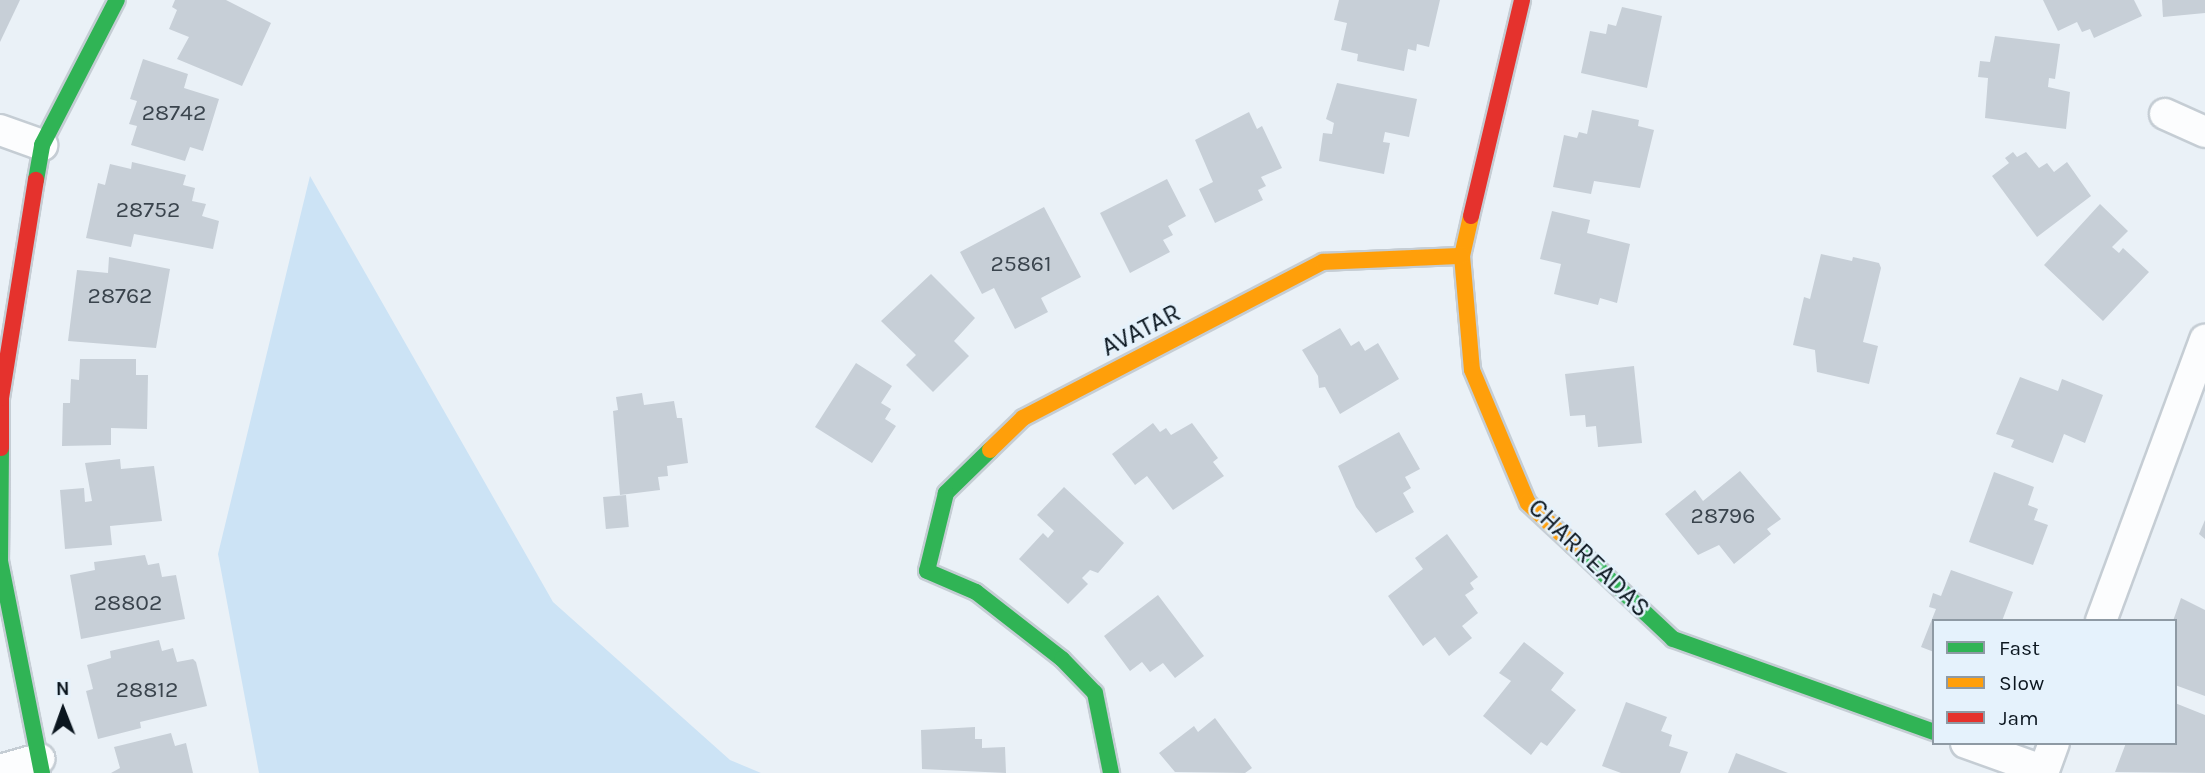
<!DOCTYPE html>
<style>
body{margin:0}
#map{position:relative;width:2205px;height:773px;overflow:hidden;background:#eaf1f7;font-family:Karla,sans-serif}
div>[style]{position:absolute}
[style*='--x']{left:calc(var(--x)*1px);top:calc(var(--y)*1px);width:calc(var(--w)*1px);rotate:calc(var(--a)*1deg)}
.green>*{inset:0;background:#cce3f5}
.building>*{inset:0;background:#c7cfd7;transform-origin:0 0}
.roads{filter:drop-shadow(2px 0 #c5cdd4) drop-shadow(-2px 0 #c5cdd4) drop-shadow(0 2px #c5cdd4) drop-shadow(0 -2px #c5cdd4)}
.street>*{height:30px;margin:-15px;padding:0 15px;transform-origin:15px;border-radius:15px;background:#fcfdfe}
.fast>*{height:16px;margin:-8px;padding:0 8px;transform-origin:8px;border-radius:8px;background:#30b455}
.slow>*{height:16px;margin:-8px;padding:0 8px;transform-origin:8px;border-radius:8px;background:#ff9f0a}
.jam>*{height:16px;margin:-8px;padding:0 8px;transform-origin:8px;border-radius:8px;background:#e5322d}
span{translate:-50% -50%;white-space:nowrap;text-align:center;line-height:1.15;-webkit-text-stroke:5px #e5f2fc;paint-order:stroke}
.number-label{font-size:23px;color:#3a444d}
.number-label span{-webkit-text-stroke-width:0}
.street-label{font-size:26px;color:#0b161f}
.legend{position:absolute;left:1932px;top:619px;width:245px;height:126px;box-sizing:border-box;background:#e5f2fc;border:2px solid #8e9aa4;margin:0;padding:9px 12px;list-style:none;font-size:21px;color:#0b161f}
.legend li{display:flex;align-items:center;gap:14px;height:35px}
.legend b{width:35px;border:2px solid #8e9aa4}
.north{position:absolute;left:28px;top:675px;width:70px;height:70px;-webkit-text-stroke:5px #e5f2fc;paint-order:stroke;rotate:359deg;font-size:19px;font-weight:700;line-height:28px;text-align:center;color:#0b161f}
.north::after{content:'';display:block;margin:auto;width:24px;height:32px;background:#0b161f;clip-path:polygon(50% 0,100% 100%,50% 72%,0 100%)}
</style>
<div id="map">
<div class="green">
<div style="clip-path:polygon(310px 176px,553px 602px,730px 760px,761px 773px,259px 773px,218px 554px)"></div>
</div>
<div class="building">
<div style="clip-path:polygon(0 0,20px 0,0 42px)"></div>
<div style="clip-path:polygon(175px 0,226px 0,271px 23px,242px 86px,177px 59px,189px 37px,169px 29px,177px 10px,172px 7px)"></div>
<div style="clip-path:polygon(1339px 0,1440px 0,1429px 47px,1417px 44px,1416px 51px,1408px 49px,1404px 71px,1357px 61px,1358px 54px,1341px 50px,1347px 23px,1334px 20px)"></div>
<div style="clip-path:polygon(2043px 0,2134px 0,2142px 16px,2094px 38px,2090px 29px,2082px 32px,2077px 22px,2058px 31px)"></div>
<div style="clip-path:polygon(2162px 0,2205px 0,2205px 13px,2163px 17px)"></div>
<div style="clip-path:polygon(1622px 7px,1662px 16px,1647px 88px,1581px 73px,1590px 31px,1606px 34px,1608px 24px,1616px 26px)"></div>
<div style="clip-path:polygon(1995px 36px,2060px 44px,2055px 79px,2049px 78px,2048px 87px,2070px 92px,2066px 129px,1985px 118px,1988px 78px,1978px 77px,1980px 61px,1990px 62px)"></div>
<div style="clip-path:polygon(143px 59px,188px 74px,184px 88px,219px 99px,203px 151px,190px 147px,185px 161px,131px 145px,137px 126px,129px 124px,137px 101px,130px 99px)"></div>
<div style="clip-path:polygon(1337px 83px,1417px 99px,1409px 137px,1385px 132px,1383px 142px,1390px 143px,1384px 174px,1319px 161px,1323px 133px,1332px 134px,1334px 123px,1326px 119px)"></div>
<div style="clip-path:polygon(1592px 110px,1639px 120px,1638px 126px,1654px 130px,1640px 188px,1594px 181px,1591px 194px,1553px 187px,1564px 135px,1577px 138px,1579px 132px,1587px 134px)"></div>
<div style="clip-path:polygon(1249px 112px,1257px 129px,1262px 126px,1282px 168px,1261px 177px,1266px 186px,1258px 190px,1263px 200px,1215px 223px,1199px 189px,1213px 182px,1195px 140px)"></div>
<div style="clip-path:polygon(2013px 152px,2017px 157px,2026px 152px,2039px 168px,2047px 163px,2054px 172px,2067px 162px,2091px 196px,2037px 237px,1992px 176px,2009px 163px,2005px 158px)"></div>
<div style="clip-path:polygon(132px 162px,186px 175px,183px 185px,195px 188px,192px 201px,206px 204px,202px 216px,219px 221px,213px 249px,134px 234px,131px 247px,86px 238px,98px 183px,105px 185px,110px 164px,131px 169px)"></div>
<div style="clip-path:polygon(1167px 179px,1186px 216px,1168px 226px,1173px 235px,1163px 240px,1170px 252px,1130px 273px,1100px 213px)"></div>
<div style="clip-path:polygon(2100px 204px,2128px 231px,2112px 247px,2119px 253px,2123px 248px,2149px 272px,2103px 321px,2044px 265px)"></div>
<div style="clip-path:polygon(1044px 207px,1081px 277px,1041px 298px,1048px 312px,1015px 329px,994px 288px,982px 294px,960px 252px)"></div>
<div style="clip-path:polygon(1552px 211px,1590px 220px,1587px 233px,1630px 244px,1617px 303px,1600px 298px,1598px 305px,1554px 294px,1561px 264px,1540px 259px)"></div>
<div style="clip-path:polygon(1821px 254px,1852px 261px,1853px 257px,1879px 263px,1881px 268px,1863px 342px,1878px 346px,1869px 384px,1817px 372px,1815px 350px,1793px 345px,1804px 297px,1810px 299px)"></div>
<div style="clip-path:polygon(109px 257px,170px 269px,156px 348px,68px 341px,77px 270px,108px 273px)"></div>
<div style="clip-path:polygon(931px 274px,975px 318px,954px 341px,969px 356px,933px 392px,906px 365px,916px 355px,881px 321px)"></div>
<div style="clip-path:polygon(1340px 328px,1351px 346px,1359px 341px,1365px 351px,1378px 343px,1399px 379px,1340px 414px,1325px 387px,1319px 388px,1318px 376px,1302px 350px)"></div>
<div style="clip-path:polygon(80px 359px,136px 359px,136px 375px,148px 375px,147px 429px,111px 428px,111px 445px,62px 446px,63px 403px,70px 403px,71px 379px,79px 380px)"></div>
<div style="clip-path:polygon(856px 363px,892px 386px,881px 403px,891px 409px,885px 419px,896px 426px,872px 463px,815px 427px)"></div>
<div style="clip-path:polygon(1634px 366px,1642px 443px,1598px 447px,1596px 426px,1586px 427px,1585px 415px,1570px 416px,1565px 374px)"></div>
<div style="clip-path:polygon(2020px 377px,2058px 391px,2062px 379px,2103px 395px,2085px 443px,2064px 434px,2053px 463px,2011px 447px,2014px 440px,1996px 434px)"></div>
<div style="clip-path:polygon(642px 393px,644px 405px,674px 401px,677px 418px,682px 418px,688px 463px,667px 466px,668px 476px,658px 477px,660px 490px,620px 495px,613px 411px,618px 410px,616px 397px)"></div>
<div style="clip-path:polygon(1153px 423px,1160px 432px,1166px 428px,1171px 435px,1192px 423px,1218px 458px,1213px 462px,1224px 476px,1173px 510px,1147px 476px,1135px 485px,1112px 454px)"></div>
<div style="clip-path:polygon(1399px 432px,1420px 469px,1405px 477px,1411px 488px,1403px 493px,1414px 512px,1376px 533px,1356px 507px,1338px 466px)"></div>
<div style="clip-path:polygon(120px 459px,121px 469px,154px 466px,162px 521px,110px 526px,112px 545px,65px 549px,60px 490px,84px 488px,85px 502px,92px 501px,85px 463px)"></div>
<div style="clip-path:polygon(1740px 471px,1781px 519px,1767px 529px,1771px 534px,1734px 564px,1719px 545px,1698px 555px,1665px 514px,1695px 490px,1703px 501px)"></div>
<div style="clip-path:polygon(1994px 472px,2034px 487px,2028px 505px,2038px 509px,2034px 520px,2048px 525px,2033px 565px,1969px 542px)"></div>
<div style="clip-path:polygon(1064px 487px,1124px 543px,1098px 573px,1090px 570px,1082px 578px,1088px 584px,1068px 604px,1019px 559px,1043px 533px,1048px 538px,1054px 531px,1037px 515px)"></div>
<div style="left:626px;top:495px;width:32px;height:23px;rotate:85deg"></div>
<div style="clip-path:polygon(2205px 520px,2205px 539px,2199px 534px)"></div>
<div style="clip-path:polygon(1447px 534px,1478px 577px,1470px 583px,1474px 589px,1465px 595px,1478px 613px,1462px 626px,1472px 638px,1449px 656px,1435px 637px,1423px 646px,1388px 596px,1423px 569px,1415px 558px)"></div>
<div style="clip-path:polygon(145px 555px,148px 565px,159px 563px,162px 577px,176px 575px,185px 619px,81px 639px,70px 575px,95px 570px,94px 562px)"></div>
<div style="clip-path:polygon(1951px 570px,2013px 592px,2002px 621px,1934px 621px,1934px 652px,1921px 647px,1936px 609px,1929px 607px,1933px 593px,1941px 596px)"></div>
<div style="clip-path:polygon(1158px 595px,1204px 656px,1175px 678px,1163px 663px,1150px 672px,1142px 662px,1130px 671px,1104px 636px)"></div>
<div style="clip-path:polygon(2181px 598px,2205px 610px,2205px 696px,2175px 685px,2173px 621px)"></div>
<div style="clip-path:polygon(159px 640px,162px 651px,173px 648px,177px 662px,193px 659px,196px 662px,207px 706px,140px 722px,141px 728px,98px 739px,86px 691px,93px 689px,87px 665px,111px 658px,110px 651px)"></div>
<div style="clip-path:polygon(1524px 642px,1564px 673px,1551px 690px,1576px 710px,1547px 746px,1541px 742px,1531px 755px,1483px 716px,1511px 681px,1499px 673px)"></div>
<div style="clip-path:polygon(1626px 702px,1667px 717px,1661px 731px,1672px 735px,1669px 746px,1688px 752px,1680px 773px,1621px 773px,1602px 766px)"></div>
<div style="clip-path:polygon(2175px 703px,2205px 715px,2205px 773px,2115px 772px,2126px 743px,2175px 743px)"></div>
<div style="clip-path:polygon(1215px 718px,1252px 768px,1245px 773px,1175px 772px,1159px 753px,1194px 726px,1198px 732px)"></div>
<div style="clip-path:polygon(975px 727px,975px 739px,982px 739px,982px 748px,1005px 747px,1006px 773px,922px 769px,921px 730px)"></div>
<div style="clip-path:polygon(171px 733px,175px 746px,186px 743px,193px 773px,111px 773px,120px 768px,114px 747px)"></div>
<div style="clip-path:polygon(1736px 753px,1788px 773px,1728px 773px)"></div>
</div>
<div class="roads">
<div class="street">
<div style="--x:2165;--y:114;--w:44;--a:24.2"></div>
<div style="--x:0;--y:130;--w:45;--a:19.7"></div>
<div style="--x:2101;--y:621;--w:300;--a:-69.7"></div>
<div style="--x:1966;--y:743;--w:83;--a:19.7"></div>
<div style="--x:0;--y:770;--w:41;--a:-15.8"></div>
<div style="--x:2043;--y:773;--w:32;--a:-70"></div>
</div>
<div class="fast">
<div style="--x:36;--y:180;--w:36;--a:-80"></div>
<div style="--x:42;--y:145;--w:163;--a:-62.7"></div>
<div style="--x:1;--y:448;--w:113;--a:90.5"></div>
<div style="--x:0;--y:561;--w:216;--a:78.8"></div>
<div style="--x:990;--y:450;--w:62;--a:135.7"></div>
<div style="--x:946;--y:493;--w:80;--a:103.7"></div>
<div style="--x:927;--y:571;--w:53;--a:23.2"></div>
<div style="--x:976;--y:592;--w:109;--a:37.9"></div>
<div style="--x:1062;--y:659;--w:47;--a:45.9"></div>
<div style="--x:1095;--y:693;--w:82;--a:78.7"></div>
<div style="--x:1573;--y:545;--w:137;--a:43.2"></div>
<div style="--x:1673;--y:639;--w:277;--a:19.6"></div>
</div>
<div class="slow">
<div style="--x:1471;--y:216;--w:41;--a:102.7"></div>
<div style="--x:1462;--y:256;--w:114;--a:85"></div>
<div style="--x:1472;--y:370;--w:144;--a:67.2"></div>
<div style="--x:1528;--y:503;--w:62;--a:43"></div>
<div style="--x:990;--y:450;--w:46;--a:-44.1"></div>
<div style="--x:1023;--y:418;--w:338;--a:-27.5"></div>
<div style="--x:1323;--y:262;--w:139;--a:-2.5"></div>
</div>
<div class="jam">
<div style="--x:1471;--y:216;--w:222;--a:-76.7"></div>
<div style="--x:1;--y:448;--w:50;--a:-90"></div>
<div style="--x:1;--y:398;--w:221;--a:-80.9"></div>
</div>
</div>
<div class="number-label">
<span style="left:174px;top:113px">28742</span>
<span style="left:148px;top:210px">28752</span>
<span style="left:1021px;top:264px">25861</span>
<span style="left:120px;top:296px">28762</span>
<span style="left:1723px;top:516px">28796</span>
<span style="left:128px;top:603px">28802</span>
<span style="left:147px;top:690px">28812</span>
</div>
<div class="street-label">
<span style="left:1141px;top:330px;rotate:-27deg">AVATAR</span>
<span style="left:1589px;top:558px;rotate:44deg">CHARREADAS</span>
</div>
<ul class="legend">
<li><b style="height:9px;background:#30b455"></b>Fast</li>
<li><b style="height:9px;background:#ff9f0a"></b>Slow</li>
<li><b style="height:9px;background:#e5322d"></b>Jam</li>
</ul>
<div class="north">N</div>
</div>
